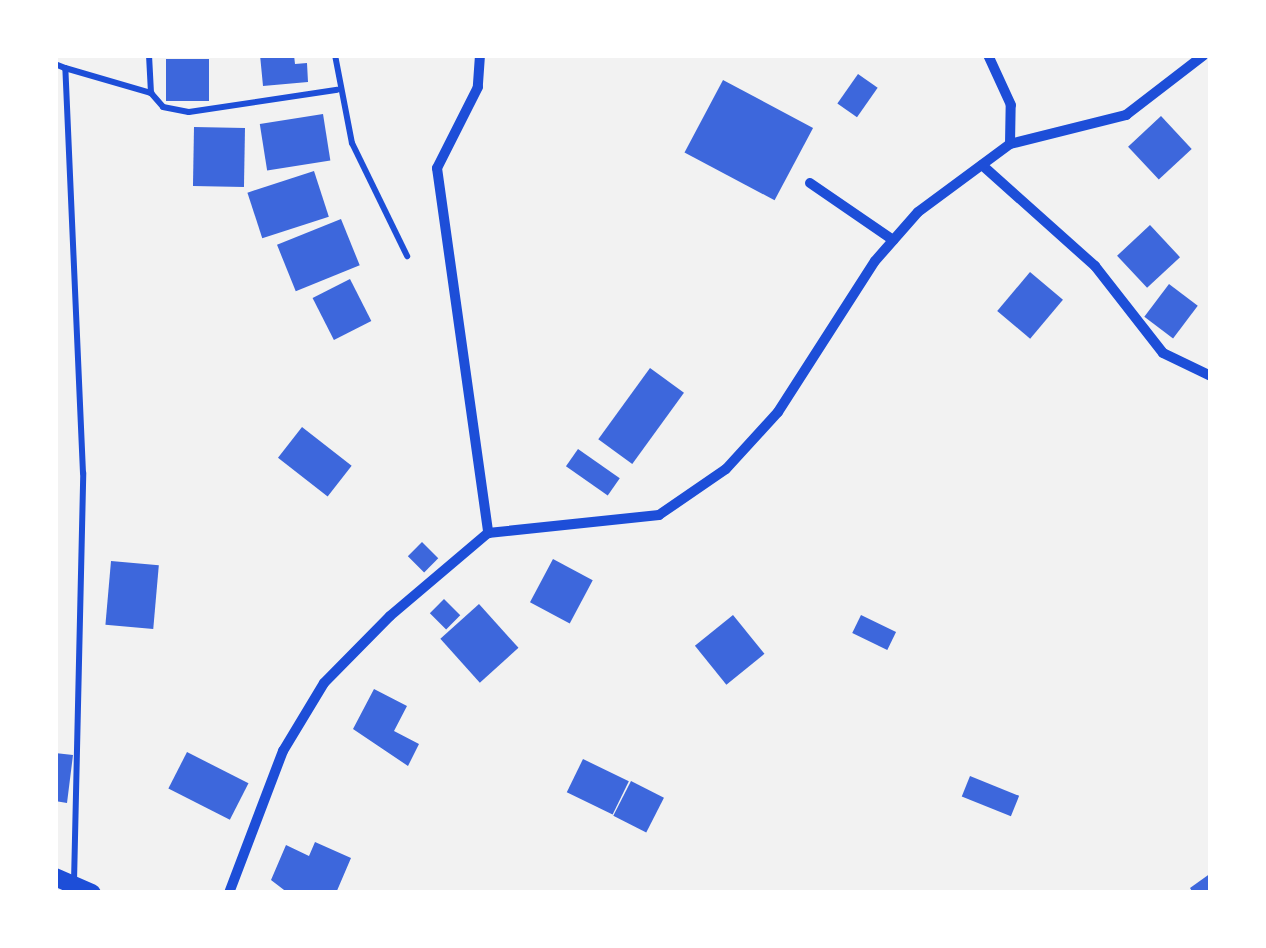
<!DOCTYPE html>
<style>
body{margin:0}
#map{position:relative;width:1266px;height:948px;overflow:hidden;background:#f2f2f2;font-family:"Varela Round",sans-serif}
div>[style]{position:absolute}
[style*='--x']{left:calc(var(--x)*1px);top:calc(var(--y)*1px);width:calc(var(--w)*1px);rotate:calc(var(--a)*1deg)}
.building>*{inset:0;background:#3d67dc;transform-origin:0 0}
.service>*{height:6px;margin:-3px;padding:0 3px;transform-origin:3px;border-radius:3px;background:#1d4ed8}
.minor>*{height:10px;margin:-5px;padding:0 5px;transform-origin:5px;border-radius:5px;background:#1d4ed8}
.tertiary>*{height:18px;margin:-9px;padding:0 9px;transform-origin:9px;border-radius:9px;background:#1d4ed8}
span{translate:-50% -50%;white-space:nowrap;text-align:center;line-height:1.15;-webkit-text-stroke:9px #fff;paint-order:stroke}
.frame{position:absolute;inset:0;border:58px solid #fff;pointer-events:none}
</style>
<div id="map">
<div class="building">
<div style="clip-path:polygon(260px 55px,294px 55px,295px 64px,307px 63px,308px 82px,263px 86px)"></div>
<div style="left:209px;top:59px;width:42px;height:43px;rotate:90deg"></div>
<div style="left:858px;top:74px;width:24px;height:36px;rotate:35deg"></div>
<div style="left:723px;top:80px;width:102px;height:82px;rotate:28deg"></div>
<div style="left:323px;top:114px;width:47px;height:64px;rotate:81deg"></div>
<div style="left:1161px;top:116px;width:45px;height:45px;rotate:47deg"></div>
<div style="left:194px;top:127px;width:51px;height:59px;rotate:1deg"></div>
<div style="left:314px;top:171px;width:48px;height:70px;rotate:72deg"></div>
<div style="left:341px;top:219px;width:50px;height:69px;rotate:68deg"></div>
<div style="left:1150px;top:225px;width:44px;height:45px;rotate:47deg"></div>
<div style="left:1030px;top:272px;width:43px;height:51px;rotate:40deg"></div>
<div style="left:350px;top:279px;width:47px;height:42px;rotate:63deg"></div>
<div style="left:1169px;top:284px;width:36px;height:41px;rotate:37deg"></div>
<div style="left:650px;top:368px;width:42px;height:88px;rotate:36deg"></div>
<div style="left:302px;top:427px;width:63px;height:39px;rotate:38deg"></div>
<div style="left:578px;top:449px;width:51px;height:21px;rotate:35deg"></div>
<div style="left:422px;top:542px;width:23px;height:20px;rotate:45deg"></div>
<div style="left:553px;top:559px;width:45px;height:49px;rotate:28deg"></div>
<div style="left:111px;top:561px;width:48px;height:64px;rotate:5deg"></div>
<div style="left:444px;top:599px;width:23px;height:20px;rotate:45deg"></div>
<div style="left:479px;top:604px;width:59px;height:52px;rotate:48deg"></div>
<div style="left:733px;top:615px;width:50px;height:49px;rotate:51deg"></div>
<div style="left:861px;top:615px;width:39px;height:20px;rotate:26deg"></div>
<div style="clip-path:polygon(374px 689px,407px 706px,394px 731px,419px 744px,408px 766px,353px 729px)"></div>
<div style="left:187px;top:752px;width:69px;height:41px;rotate:27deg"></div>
<div style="clip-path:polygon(55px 753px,73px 755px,67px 803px,55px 801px)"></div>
<div style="left:583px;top:759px;width:51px;height:37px;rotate:26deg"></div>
<div style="left:970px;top:776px;width:53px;height:22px;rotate:22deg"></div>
<div style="left:631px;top:781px;width:37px;height:39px;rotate:27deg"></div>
<div style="clip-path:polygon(315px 842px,351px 858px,336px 893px,288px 893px,271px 880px,286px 845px,309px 856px)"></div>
<div style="clip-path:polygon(1211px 873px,1211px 893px,1193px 893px,1190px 888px)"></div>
</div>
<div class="service">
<div style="--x:335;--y:55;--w:90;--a:79.1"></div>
<div style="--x:352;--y:143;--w:126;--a:64"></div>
<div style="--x:55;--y:64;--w:11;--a:22"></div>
<div style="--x:151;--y:93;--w:18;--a:49"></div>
<div style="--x:163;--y:107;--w:26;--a:11"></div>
<div style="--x:189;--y:112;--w:150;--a:-8.5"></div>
<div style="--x:74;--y:882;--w:409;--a:-88.7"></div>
<div style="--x:83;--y:473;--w:405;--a:-92.5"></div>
<div style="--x:65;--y:68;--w:90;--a:16.2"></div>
<div style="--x:151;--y:93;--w:38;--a:-93"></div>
</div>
<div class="minor">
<div style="--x:480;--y:55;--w:32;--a:94"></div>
<div style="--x:478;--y:87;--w:91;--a:116.8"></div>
<div style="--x:437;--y:168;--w:369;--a:82"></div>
<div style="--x:1010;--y:144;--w:120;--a:-14"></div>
<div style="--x:1126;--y:115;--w:98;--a:-37.6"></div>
<div style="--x:982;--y:165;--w:152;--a:41.8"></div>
<div style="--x:1095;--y:266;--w:110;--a:52"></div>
<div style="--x:1163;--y:353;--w:53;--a:25.6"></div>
<div style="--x:810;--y:183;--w:101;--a:34.5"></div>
<div style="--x:229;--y:893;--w:152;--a:-69.2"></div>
<div style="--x:283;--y:751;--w:79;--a:-58.9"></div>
<div style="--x:324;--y:683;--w:94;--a:-45.4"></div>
<div style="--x:390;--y:616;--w:128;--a:-40.3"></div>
<div style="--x:488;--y:533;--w:172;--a:-6"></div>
<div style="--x:659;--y:515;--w:81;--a:-34.5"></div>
<div style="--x:726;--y:469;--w:77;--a:-47.6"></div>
<div style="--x:778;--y:412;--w:179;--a:-57.3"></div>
<div style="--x:875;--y:261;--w:65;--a:-48.7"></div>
<div style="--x:918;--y:212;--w:114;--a:-36.5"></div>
<div style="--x:1010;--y:144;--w:39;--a:-89"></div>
<div style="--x:1011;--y:105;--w:55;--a:-114.7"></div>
</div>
<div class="tertiary">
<div style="--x:55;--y:877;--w:40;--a:23.4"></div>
</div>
<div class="frame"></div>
</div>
